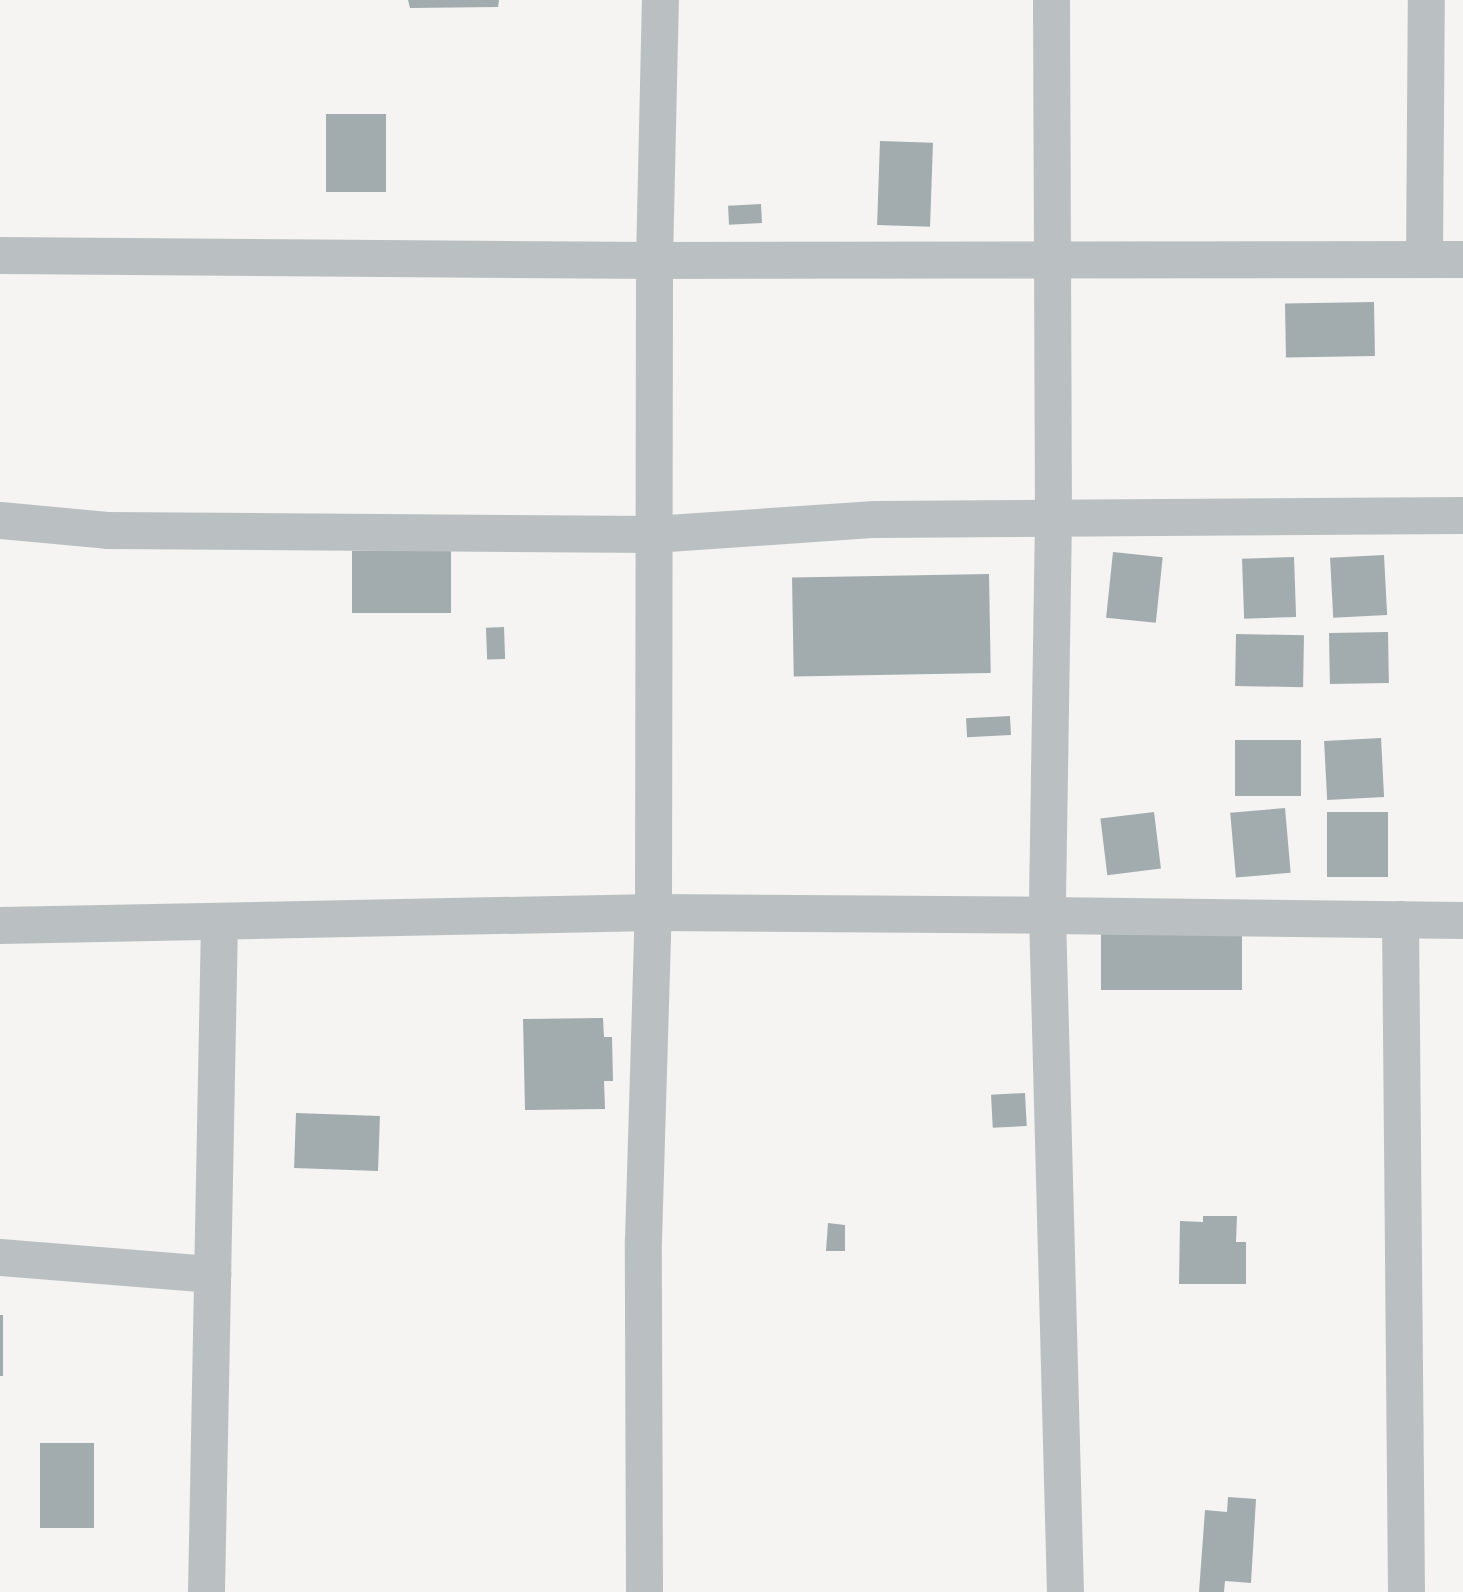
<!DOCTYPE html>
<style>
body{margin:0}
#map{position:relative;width:1463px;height:1592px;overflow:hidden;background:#f5f4f2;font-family:"Varela Round",sans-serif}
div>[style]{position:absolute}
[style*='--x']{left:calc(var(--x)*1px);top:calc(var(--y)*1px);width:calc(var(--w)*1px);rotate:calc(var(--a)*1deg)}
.building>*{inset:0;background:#a2acae;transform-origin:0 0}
.minor>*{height:37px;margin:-18.5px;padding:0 18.5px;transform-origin:18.5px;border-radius:18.5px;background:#bac0c1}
span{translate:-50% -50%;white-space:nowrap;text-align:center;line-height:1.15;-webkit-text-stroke:7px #fff;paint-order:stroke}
</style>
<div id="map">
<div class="building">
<div style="clip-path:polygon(408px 0,499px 0,498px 7px,410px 8px)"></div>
<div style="left:326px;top:114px;width:60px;height:78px"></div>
<div style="left:880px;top:141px;width:53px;height:84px;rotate:2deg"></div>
<div style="left:761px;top:204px;width:19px;height:33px;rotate:87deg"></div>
<div style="left:1374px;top:302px;width:54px;height:89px;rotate:89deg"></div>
<div style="left:451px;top:551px;width:62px;height:99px;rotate:90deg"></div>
<div style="left:1113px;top:552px;width:50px;height:66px;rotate:6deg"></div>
<div style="left:1384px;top:555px;width:60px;height:54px;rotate:87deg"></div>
<div style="left:1294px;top:557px;width:60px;height:52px;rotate:88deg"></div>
<div style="left:989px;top:574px;width:99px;height:197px;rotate:89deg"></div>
<div style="left:504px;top:627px;width:32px;height:18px;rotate:88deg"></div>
<div style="left:1388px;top:632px;width:51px;height:59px;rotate:89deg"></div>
<div style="left:1236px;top:634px;width:68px;height:52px;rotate:1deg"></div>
<div style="left:1010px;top:716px;width:19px;height:44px;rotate:87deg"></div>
<div style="left:1381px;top:738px;width:59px;height:57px;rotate:87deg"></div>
<div style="left:1301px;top:740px;width:56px;height:66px;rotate:90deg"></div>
<div style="left:1285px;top:808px;width:65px;height:55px;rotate:85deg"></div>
<div style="left:1154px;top:812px;width:57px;height:54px;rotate:83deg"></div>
<div style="left:1327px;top:812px;width:61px;height:65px"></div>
<div style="left:1242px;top:932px;width:58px;height:141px;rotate:90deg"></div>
<div style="clip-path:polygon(603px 1018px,604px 1037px,612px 1037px,613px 1081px,604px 1081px,605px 1109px,525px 1110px,523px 1019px)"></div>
<div style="left:1025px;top:1093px;width:33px;height:34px;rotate:87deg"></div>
<div style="left:296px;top:1113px;width:84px;height:55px;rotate:2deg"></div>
<div style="clip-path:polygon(1203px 1216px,1237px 1216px,1236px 1242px,1246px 1242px,1246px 1284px,1179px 1284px,1180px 1221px,1203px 1222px)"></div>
<div style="clip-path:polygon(828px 1223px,845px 1225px,845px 1251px,826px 1251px)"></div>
<div style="left:0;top:1315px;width:3px;height:61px"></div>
<div style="left:40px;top:1443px;width:54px;height:85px"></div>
<div style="clip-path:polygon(1228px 1497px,1256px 1499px,1251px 1583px,1225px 1581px,1224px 1592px,1199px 1592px,1205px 1510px,1227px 1512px)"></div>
</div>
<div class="minor">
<div style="--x:1051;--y:0;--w:518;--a:89.78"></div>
<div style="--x:1053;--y:518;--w:397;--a:90.9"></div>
<div style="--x:1047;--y:915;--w:416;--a:0.7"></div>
<div style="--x:0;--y:255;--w:654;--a:0.44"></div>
<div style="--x:654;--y:260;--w:809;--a:-0.07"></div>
<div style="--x:1424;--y:259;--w:259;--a:-89.6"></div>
<div style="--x:0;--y:520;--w:107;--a:5.3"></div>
<div style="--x:107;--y:530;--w:546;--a:0.42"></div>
<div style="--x:653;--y:534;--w:222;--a:-3.9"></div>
<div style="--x:874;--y:519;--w:589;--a:-0.39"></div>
<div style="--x:1400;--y:919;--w:673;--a:89.49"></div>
<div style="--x:0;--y:925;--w:653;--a:-1.14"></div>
<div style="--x:653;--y:912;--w:394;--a:0.4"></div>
<div style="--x:1047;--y:915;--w:677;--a:88.48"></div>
<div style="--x:0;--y:1257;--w:213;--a:4.6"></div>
<div style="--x:206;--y:1592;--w:671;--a:-88.89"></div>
<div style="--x:644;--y:1592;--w:352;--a:-90.2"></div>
<div style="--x:643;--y:1240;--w:328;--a:-88.3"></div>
<div style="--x:653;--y:912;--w:652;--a:-89.91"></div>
<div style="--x:654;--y:260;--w:260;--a:-88.7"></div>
</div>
</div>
